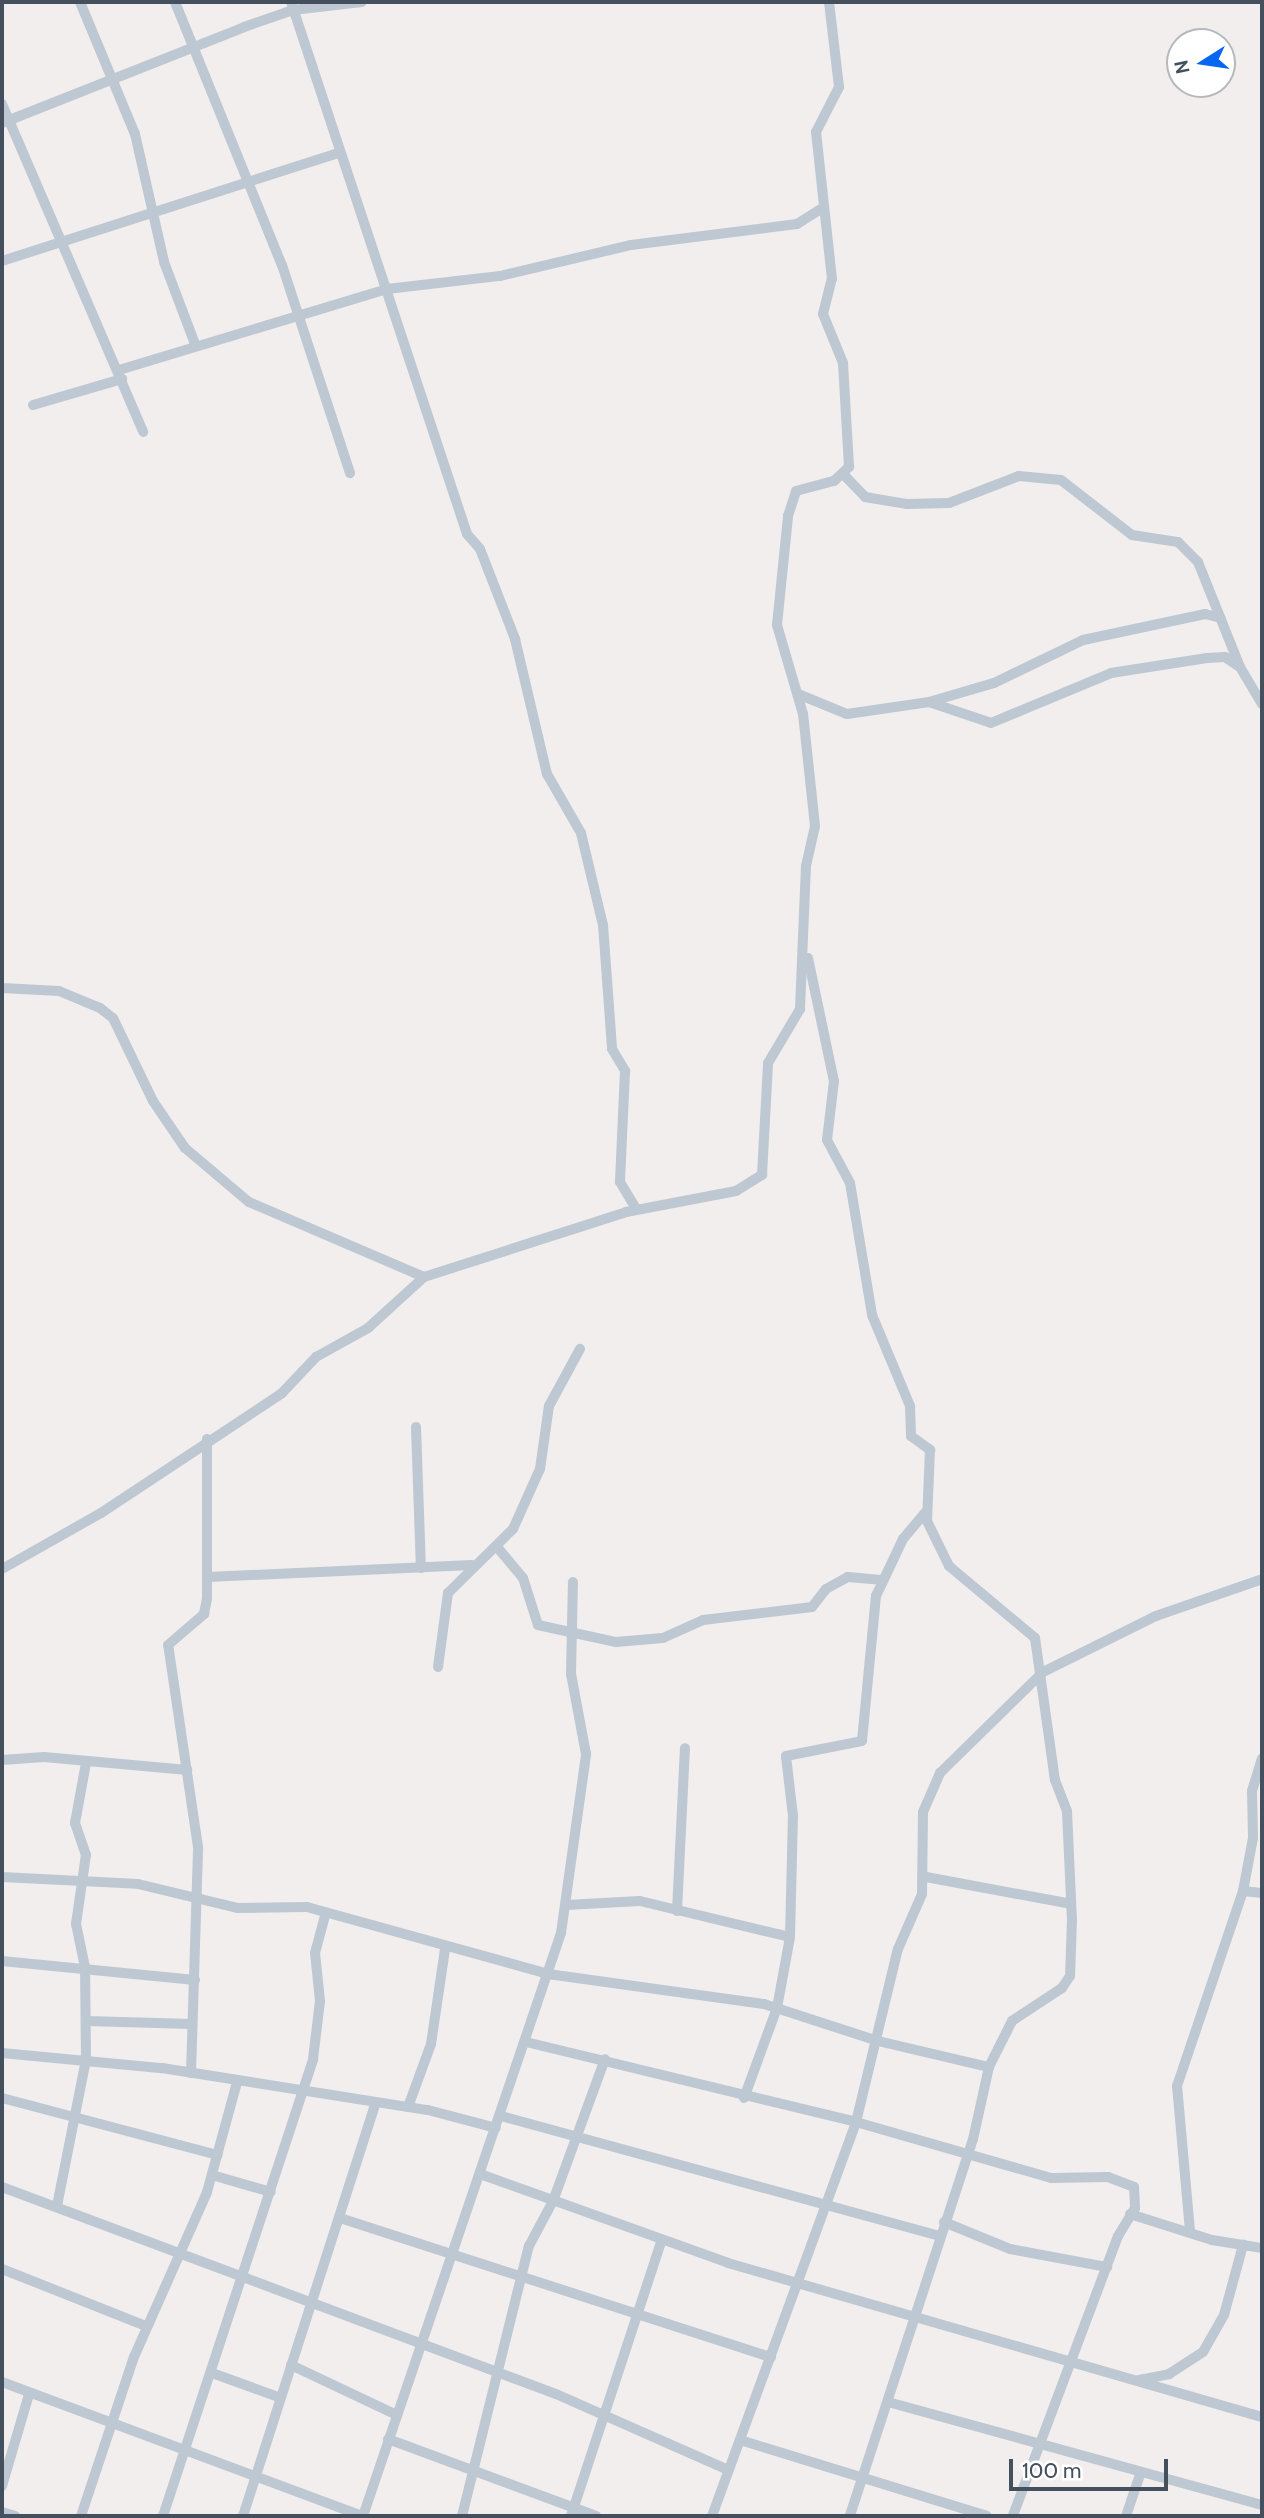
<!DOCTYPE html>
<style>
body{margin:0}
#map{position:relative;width:1264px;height:2518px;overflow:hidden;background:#f1eeed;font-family:Cabin,sans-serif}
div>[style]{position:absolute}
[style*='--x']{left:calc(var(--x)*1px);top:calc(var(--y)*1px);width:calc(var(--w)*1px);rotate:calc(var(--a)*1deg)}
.minor>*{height:10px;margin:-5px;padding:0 5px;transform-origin:5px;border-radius:5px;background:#bdc8d2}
span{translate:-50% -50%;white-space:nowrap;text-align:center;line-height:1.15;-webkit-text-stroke:5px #fff;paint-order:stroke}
.frame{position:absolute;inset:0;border:4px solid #44505d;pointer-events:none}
.north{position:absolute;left:1166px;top:28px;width:70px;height:70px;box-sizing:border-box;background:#fff;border:2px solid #b4b9be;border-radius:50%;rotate:258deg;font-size:19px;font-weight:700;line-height:28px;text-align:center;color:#44505d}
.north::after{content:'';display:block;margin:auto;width:24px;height:32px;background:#0766f2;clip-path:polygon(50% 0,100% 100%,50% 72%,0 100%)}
.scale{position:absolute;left:1009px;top:2459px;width:159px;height:32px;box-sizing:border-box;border:4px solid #44505d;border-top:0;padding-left:9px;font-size:21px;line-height:24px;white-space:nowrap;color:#44505d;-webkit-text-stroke:5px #fff;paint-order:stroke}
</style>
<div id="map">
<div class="minor">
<div style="--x:80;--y:2;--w:143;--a:67.4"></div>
<div style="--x:135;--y:134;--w:131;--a:77.2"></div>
<div style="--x:164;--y:262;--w:88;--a:69.3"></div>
<div style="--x:175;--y:2;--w:284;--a:67.9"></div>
<div style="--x:282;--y:265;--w:219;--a:71.9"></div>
<div style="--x:291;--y:2;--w:560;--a:71.69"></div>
<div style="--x:467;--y:534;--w:20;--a:49"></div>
<div style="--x:480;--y:549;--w:97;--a:68.7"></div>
<div style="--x:515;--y:639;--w:139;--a:76.7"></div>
<div style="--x:547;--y:774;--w:68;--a:60"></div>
<div style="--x:581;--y:833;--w:95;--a:76.6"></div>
<div style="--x:603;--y:925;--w:124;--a:85.8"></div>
<div style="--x:612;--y:1049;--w:26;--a:59"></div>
<div style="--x:625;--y:1071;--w:111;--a:92.6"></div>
<div style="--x:620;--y:1182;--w:31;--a:59"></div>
<div style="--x:2;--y:104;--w:357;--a:66.7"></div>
<div style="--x:2;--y:123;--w:260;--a:-21.6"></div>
<div style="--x:244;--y:27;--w:52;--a:-19.1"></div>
<div style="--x:293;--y:10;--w:69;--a:-6.6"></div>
<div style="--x:2;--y:261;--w:354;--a:-17.8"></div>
<div style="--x:119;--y:370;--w:280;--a:-16.8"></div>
<div style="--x:387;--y:289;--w:114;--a:-6.6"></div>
<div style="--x:500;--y:276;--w:135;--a:-13.3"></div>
<div style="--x:631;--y:245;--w:167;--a:-7.2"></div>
<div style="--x:797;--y:224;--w:31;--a:-32"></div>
<div style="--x:33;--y:405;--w:93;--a:-16.3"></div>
<div style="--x:845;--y:476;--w:29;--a:46"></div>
<div style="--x:865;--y:497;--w:43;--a:9.5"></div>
<div style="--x:907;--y:504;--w:42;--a:-1.4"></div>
<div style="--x:949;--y:503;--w:75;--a:-21.1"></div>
<div style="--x:1019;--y:476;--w:42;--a:5.4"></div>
<div style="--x:1061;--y:480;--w:90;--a:37.8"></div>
<div style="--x:1132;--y:535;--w:47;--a:8.7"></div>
<div style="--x:1178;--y:542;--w:28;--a:45"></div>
<div style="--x:1198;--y:562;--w:113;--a:68.2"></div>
<div style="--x:1240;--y:667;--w:43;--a:59.3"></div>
<div style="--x:798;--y:694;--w:53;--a:22.2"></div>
<div style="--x:847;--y:714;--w:83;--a:-8.3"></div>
<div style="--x:929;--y:702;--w:68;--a:-16.3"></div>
<div style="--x:994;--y:683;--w:99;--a:-25.8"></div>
<div style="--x:1083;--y:640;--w:125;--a:-12"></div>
<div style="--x:1205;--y:614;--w:16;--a:14"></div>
<div style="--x:929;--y:702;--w:65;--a:18.7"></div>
<div style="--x:991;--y:723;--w:130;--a:-22.6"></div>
<div style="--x:1111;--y:673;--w:97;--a:-8.9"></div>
<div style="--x:1207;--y:658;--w:18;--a:-3"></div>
<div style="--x:1225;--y:657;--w:18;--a:34"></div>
<div style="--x:808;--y:958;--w:126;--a:78.1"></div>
<div style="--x:834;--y:1081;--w:59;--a:96.8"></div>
<div style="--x:827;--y:1140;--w:49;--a:61.9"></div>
<div style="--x:850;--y:1183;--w:134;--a:80.5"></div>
<div style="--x:872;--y:1315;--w:99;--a:67.3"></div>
<div style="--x:910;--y:1406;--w:30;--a:88"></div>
<div style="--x:911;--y:1436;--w:24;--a:36"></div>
<div style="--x:930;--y:1450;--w:71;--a:92.4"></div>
<div style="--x:927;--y:1521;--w:50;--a:63.9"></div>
<div style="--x:949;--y:1566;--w:112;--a:39.9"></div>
<div style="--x:1035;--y:1638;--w:143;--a:82"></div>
<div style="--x:1055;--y:1780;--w:33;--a:69"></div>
<div style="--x:1067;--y:1811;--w:109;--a:87.4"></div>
<div style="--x:1072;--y:1920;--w:56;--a:92"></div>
<div style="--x:1070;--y:1976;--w:14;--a:124"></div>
<div style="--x:1062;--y:1988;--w:60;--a:146.6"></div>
<div style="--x:1012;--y:2021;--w:51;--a:116.6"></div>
<div style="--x:989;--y:2067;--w:74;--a:102.5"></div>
<div style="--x:973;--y:2139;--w:397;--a:108.1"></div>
<div style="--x:2;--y:988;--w:57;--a:3"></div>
<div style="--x:59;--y:991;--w:44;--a:22.5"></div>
<div style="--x:100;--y:1008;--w:16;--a:38"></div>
<div style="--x:113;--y:1018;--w:92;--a:64.3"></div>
<div style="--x:153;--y:1101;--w:57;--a:55.8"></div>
<div style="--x:185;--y:1148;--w:84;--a:40.2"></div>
<div style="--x:249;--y:1202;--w:190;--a:23.2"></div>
<div style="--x:424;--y:1277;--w:212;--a:-17.8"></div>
<div style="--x:626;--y:1212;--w:112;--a:-10.8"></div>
<div style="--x:736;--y:1191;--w:31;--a:-32"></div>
<div style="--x:762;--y:1175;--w:112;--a:-86.9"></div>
<div style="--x:768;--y:1063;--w:63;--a:-59.3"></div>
<div style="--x:800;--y:1009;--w:143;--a:-87.6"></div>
<div style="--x:806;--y:866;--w:41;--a:-77.3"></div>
<div style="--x:815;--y:826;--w:113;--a:-96.1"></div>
<div style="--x:803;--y:714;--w:93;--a:-106.3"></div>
<div style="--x:777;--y:625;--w:110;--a:-84.2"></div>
<div style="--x:788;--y:516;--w:26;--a:-72"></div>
<div style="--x:796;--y:491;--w:39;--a:-15"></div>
<div style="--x:834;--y:481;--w:21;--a:-43"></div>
<div style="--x:849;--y:467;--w:104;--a:-93.3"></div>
<div style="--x:843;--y:363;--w:53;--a:-112.2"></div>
<div style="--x:823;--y:314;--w:36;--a:-76"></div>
<div style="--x:832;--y:279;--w:148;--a:-96.2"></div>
<div style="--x:816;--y:132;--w:51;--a:-62.9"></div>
<div style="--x:839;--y:87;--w:86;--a:-96.7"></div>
<div style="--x:416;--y:1427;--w:141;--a:88"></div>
<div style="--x:497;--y:1547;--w:40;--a:50"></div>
<div style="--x:523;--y:1578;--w:49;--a:72.3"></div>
<div style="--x:538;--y:1625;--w:80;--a:12.3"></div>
<div style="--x:616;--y:1642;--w:47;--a:-4.9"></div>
<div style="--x:663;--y:1638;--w:44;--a:-24.2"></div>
<div style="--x:703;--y:1620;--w:110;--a:-6.8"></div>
<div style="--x:812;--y:1607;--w:23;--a:-52"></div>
<div style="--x:826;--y:1589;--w:25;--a:-29"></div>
<div style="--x:848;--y:1577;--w:33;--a:5"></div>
<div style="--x:2;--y:1569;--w:114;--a:-29.5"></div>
<div style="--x:101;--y:1513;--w:217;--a:-33.5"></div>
<div style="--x:282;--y:1393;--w:50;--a:-46.6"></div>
<div style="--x:316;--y:1357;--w:60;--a:-29.1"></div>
<div style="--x:368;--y:1328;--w:76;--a:-42.3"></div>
<div style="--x:208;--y:1577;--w:264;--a:-2.6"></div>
<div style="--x:438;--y:1667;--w:75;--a:-82.3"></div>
<div style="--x:448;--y:1593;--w:91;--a:-44.6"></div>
<div style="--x:513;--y:1529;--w:66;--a:-65.8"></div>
<div style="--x:540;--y:1469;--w:64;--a:-81.9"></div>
<div style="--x:549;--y:1406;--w:65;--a:-61.5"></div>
<div style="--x:2;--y:1760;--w:42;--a:-4.1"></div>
<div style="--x:44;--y:1757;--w:144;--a:5.2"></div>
<div style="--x:2;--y:1877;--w:136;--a:2.9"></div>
<div style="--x:138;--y:1884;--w:102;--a:13.6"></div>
<div style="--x:237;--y:1908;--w:70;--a:-0.8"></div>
<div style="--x:307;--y:1907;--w:250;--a:15.5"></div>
<div style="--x:548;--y:1974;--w:218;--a:7.9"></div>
<div style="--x:764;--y:2004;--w:120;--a:18"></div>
<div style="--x:878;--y:2041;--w:114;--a:13.2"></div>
<div style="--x:926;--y:1877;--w:147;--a:10.5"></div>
<div style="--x:1243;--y:1891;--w:19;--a:6"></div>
<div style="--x:566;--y:1905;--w:74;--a:-3.1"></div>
<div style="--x:640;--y:1901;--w:154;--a:13.5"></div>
<div style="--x:677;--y:1911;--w:163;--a:-87.2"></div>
<div style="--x:2;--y:1961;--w:194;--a:5.6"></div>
<div style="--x:86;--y:2021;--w:106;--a:1.6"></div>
<div style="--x:526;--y:2042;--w:340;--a:13.6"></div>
<div style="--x:856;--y:2122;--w:203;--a:16"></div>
<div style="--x:1051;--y:2178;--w:57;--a:-1"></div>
<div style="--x:1108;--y:2177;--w:28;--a:21"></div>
<div style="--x:1134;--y:2187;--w:21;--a:87"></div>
<div style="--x:1135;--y:2208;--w:33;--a:121"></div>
<div style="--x:1118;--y:2236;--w:299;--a:110.6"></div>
<div style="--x:2;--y:2053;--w:161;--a:5.4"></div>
<div style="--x:162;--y:2068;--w:269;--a:9"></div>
<div style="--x:428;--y:2110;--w:70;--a:14.8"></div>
<div style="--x:191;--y:2073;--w:226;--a:-88.2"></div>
<div style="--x:198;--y:1847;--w:204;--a:-98.4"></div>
<div style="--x:168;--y:1645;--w:48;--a:-40.7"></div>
<div style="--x:204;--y:1614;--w:16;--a:-79"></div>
<div style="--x:207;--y:1598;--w:159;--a:-90"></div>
<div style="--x:2;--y:2098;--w:223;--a:14.8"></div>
<div style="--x:744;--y:2098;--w:96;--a:-69.9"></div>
<div style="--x:777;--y:2008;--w:72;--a:-79.6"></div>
<div style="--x:790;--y:1937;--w:121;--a:-88.6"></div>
<div style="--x:793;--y:1816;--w:60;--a:-96.7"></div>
<div style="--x:786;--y:1756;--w:77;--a:-11.2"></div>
<div style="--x:862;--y:1741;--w:146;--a:-84.5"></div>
<div style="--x:876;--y:1596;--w:63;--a:-64.7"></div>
<div style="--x:903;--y:1539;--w:35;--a:-50"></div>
<div style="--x:408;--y:2107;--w:67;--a:-69.9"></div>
<div style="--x:431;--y:2044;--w:96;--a:-81.6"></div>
<div style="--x:501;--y:2116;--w:454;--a:15.3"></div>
<div style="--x:480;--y:2174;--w:263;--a:19.7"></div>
<div style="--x:728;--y:2263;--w:556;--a:16.09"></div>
<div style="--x:212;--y:2175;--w:61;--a:16.1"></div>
<div style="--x:2;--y:2187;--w:591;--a:20.49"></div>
<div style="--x:556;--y:2394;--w:188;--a:23.8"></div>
<div style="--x:57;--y:2206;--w:150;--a:-78.8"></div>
<div style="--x:86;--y:2059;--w:92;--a:-90.6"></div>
<div style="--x:85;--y:1967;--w:44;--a:-101.8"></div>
<div style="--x:76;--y:1924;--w:70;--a:-81.8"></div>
<div style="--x:86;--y:1855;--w:34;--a:-109"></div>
<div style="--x:75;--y:1823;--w:61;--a:-79.6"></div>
<div style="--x:1130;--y:2214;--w:86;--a:17.6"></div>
<div style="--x:1212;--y:2240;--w:51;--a:9.1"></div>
<div style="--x:340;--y:2218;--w:453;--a:17.9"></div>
<div style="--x:944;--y:2222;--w:71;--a:22.2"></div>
<div style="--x:1010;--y:2249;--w:99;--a:10.5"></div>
<div style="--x:1190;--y:2231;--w:146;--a:-95.1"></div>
<div style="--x:1177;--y:2086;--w:206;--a:-71.3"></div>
<div style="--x:1243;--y:1891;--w:54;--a:-79.3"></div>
<div style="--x:1253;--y:1838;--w:47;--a:-91.2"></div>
<div style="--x:1252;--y:1791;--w:34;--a:-73"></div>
<div style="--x:2;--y:2269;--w:155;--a:21.6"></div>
<div style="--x:291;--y:2365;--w:117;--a:25.3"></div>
<div style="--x:212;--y:2373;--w:73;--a:19.9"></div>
<div style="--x:1139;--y:2380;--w:31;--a:-11"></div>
<div style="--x:1169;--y:2374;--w:40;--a:-32.9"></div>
<div style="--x:1203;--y:2352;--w:43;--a:-60.4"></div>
<div style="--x:1224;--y:2315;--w:73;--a:-74.8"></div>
<div style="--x:2;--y:2382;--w:385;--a:20.4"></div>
<div style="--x:888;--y:2402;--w:388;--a:15.4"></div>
<div style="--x:388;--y:2439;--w:222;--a:20.3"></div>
<div style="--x:740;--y:2440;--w:258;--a:17.1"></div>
<div style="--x:2;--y:2486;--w:96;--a:-73.6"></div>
<div style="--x:2;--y:2512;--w:14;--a:17"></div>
<div style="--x:81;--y:2516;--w:168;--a:-71.6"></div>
<div style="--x:134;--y:2357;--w:180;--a:-66.1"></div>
<div style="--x:207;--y:2192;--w:114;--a:-74.7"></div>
<div style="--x:163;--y:2516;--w:481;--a:-71.8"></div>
<div style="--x:313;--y:2059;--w:58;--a:-83.1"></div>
<div style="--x:320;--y:2001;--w:48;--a:-95.9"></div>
<div style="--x:315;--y:1953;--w:42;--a:-75"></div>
<div style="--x:243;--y:2516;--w:431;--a:-72.2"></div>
<div style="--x:363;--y:2516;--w:616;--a:-71.24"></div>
<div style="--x:561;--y:1933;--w:181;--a:-82"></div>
<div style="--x:586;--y:1754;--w:81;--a:-100.6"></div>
<div style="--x:571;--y:1674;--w:92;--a:-88.8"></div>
<div style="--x:462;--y:2516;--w:278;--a:-76.1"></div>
<div style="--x:529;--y:2246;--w:51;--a:-61.9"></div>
<div style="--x:553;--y:2201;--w:151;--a:-69.9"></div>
<div style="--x:571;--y:2516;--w:291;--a:-71.8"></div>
<div style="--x:712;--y:2516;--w:419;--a:-69.9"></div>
<div style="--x:856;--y:2122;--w:178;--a:-76.4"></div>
<div style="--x:898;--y:1949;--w:60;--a:-66.4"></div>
<div style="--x:922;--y:1894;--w:82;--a:-89.3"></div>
<div style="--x:923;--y:1812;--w:43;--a:-66.4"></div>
<div style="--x:940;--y:1773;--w:144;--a:-44.4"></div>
<div style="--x:1043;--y:1672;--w:126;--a:-26.4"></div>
<div style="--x:1156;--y:1616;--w:112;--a:-19.2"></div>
<div style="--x:1126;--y:2516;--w:46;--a:-71.2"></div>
</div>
<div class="frame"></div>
<div class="north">N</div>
<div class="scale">100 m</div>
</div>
